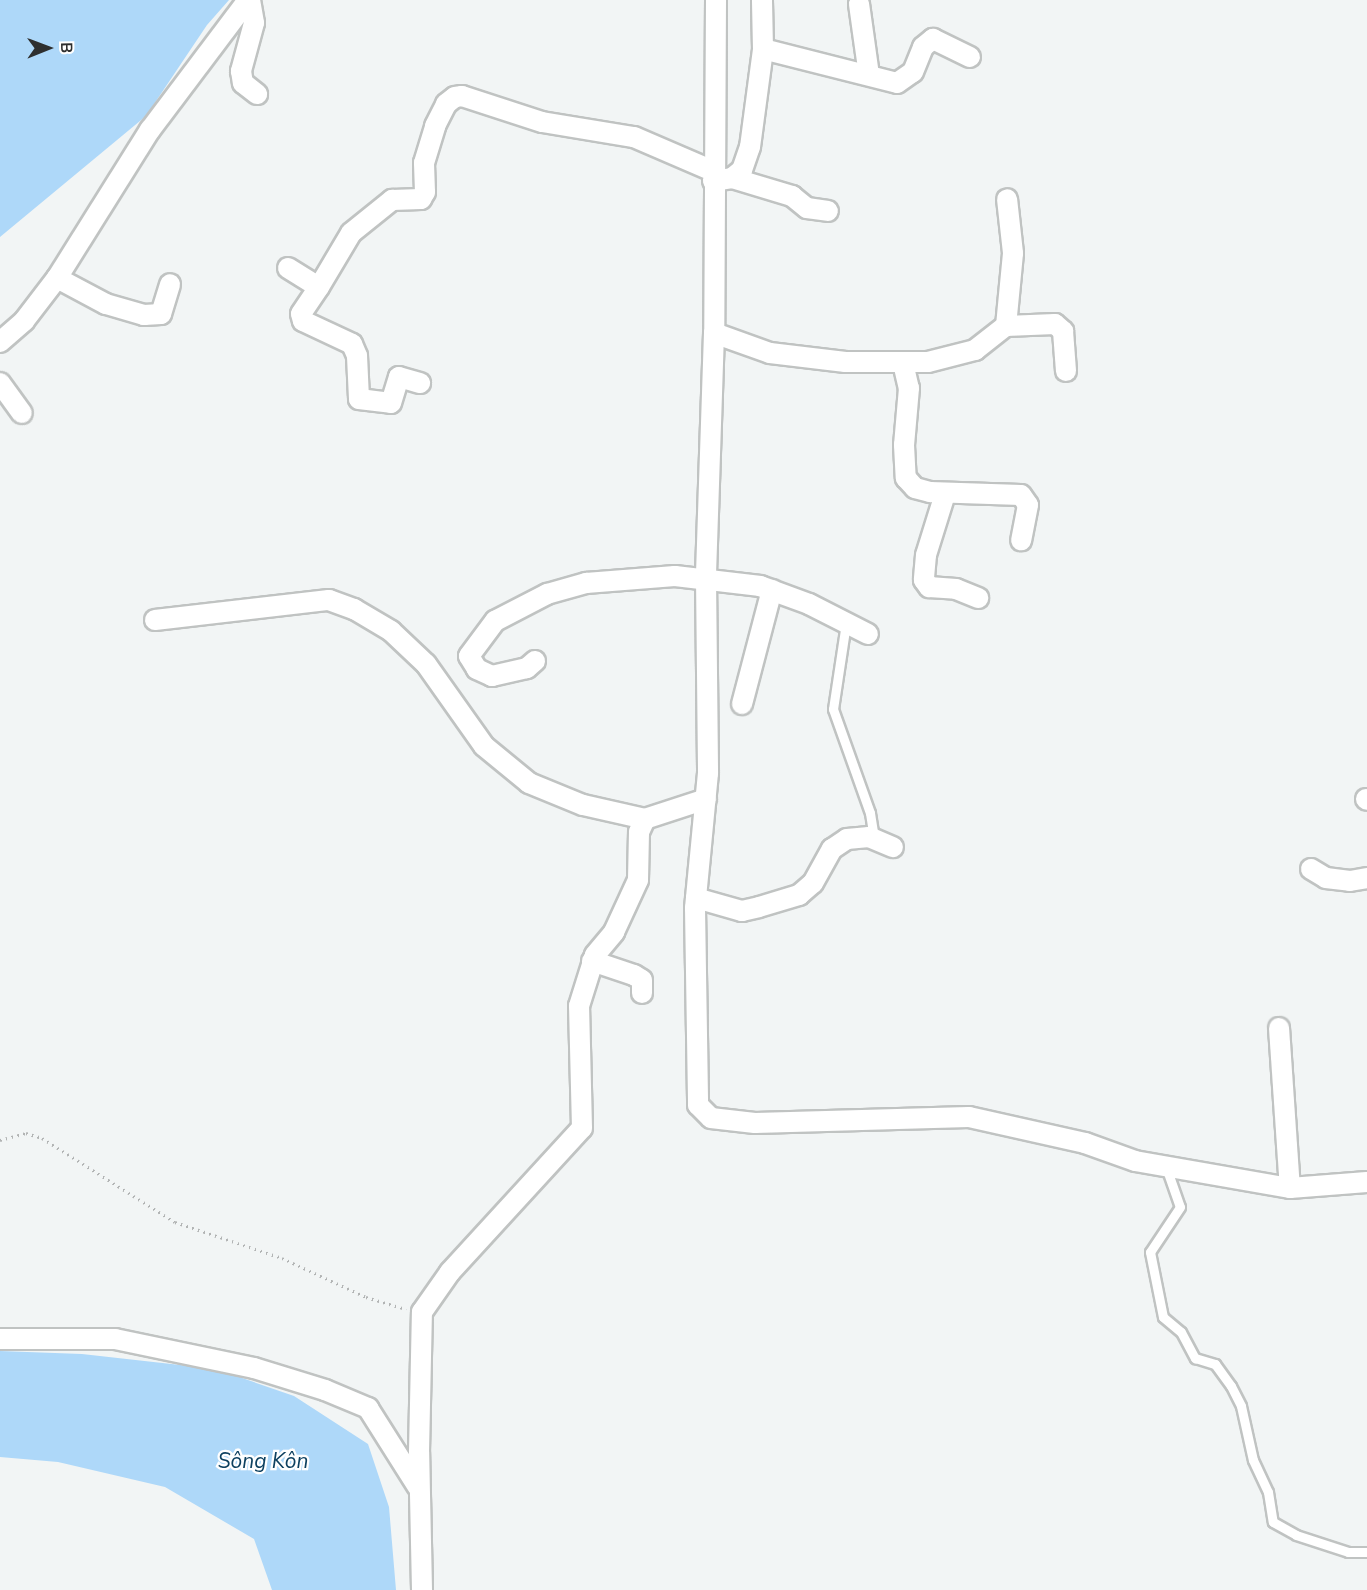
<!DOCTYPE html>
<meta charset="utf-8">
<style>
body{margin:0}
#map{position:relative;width:1367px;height:1590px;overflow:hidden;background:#f2f5f5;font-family:"Nunito Sans",sans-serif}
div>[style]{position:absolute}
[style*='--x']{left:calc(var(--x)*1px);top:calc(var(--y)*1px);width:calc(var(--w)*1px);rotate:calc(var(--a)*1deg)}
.water>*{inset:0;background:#aed8f9}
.path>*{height:3px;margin-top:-1.5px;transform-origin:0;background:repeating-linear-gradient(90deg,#b2b4b4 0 1.5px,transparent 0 6px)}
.roads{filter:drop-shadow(2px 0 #c0c3c2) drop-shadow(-2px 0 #c0c3c2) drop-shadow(0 2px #c0c3c2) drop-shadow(0 -2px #c0c3c2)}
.lane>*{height:9px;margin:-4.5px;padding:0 4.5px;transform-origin:4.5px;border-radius:4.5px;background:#fff}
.street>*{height:20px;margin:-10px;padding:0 10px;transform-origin:10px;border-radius:10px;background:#fff}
span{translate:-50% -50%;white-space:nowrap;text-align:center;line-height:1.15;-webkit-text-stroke:4.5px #fff;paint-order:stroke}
.water-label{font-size:21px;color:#0e4160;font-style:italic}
.north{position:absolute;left:18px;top:18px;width:60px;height:60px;-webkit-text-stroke:4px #fff;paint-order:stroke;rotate:89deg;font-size:16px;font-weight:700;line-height:24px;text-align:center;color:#2e2f2f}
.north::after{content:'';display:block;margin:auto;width:21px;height:27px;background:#2e2f2f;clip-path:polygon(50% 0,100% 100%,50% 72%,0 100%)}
</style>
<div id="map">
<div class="water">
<div style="clip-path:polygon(0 0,229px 0,207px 25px,146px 116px,0 237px)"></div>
<div style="clip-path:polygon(0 1351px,82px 1354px,216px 1369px,294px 1396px,368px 1444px,389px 1507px,396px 1590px,272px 1590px,254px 1539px,165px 1487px,58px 1462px,0 1457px)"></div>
</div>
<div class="path">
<div style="--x:0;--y:1140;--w:27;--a:-15"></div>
<div style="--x:26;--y:1133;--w:17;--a:17"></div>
<div style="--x:42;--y:1138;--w:157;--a:32.3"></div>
<div style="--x:175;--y:1222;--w:113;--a:18.6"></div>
<div style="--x:282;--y:1258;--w:93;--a:24.9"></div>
<div style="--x:366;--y:1297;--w:42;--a:16.7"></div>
</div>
<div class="roads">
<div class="lane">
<div style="--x:846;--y:623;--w:87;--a:98.6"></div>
<div style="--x:833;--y:709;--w:110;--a:70.4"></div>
<div style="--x:870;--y:813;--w:26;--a:81"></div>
<div style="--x:1166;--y:1167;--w:42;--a:70.7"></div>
<div style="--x:1180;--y:1207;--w:54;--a:123.7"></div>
<div style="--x:1150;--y:1252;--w:66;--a:78.7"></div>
<div style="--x:1163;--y:1317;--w:23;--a:40"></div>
<div style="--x:1181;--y:1332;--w:30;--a:62"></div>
<div style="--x:1195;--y:1358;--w:21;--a:17"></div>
<div style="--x:1215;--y:1364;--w:27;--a:54"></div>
<div style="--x:1231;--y:1386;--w:22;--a:63"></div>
<div style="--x:1241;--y:1406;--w:55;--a:77.5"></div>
<div style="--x:1253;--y:1460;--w:35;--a:65"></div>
<div style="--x:1268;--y:1492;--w:30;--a:81"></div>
<div style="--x:1273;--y:1522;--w:26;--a:29"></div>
<div style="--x:1296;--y:1535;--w:55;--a:18.1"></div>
<div style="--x:1348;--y:1552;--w:19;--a:0"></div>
</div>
<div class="street">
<div style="--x:250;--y:0;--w:23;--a:80"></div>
<div style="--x:254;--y:23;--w:50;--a:105.2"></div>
<div style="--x:241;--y:71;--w:12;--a:81"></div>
<div style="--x:243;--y:83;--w:18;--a:38"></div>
<div style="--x:716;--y:0;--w:333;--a:90.3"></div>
<div style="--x:714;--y:333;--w:244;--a:91.9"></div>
<div style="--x:706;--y:577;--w:196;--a:89.4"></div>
<div style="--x:708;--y:773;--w:136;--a:95.5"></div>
<div style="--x:695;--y:908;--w:197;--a:89.1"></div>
<div style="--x:698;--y:1105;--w:18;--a:45"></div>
<div style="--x:711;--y:1118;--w:44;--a:6.5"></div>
<div style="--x:755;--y:1123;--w:214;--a:-1.6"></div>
<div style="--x:969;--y:1117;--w:119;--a:12.6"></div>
<div style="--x:1085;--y:1143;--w:53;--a:19.8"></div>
<div style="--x:1135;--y:1161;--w:157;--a:9.9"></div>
<div style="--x:1290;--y:1188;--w:77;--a:-4.5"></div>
<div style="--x:859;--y:4;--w:72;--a:82"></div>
<div style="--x:763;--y:49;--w:138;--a:14.2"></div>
<div style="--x:897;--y:83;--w:19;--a:-35"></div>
<div style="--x:913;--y:72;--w:27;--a:-68"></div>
<div style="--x:923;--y:47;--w:13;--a:-39"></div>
<div style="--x:933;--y:39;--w:41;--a:25.9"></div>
<div style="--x:732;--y:178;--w:63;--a:16.7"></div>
<div style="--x:792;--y:196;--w:19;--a:39"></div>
<div style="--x:807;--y:208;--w:21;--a:8"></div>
<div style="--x:713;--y:181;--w:19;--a:-9"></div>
<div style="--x:732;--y:178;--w:13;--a:-39"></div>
<div style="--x:742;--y:170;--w:24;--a:-71"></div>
<div style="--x:750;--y:147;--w:99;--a:-82.4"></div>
<div style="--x:763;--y:49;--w:49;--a:-91.2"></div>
<div style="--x:288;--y:268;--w:36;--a:32"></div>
<div style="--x:319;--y:287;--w:63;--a:-59.3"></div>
<div style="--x:351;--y:233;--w:53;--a:-38.8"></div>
<div style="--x:392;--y:200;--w:29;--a:-2"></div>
<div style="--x:421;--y:199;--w:8;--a:-60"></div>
<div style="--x:425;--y:192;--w:29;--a:-92"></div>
<div style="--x:424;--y:163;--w:39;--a:-73"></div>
<div style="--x:435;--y:126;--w:25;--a:-63"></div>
<div style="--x:446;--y:104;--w:11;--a:-38"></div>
<div style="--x:455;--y:97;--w:7;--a:-8"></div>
<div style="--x:462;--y:96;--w:84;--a:18"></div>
<div style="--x:542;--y:122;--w:93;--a:9.3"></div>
<div style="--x:634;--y:137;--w:86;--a:23.3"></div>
<div style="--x:57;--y:278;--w:55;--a:28"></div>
<div style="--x:106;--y:304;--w:40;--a:16"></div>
<div style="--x:144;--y:315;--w:17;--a:-3"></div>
<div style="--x:161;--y:314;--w:31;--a:-73"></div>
<div style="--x:319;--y:287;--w:32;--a:124"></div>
<div style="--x:301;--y:314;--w:7;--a:74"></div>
<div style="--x:303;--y:321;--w:54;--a:25.1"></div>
<div style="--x:352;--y:344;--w:13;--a:67"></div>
<div style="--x:357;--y:356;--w:43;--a:87.3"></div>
<div style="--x:359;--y:399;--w:32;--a:7"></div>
<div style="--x:391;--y:403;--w:27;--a:-73"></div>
<div style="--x:399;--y:377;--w:22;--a:16"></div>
<div style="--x:1006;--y:326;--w:73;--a:-84.5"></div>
<div style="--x:1013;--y:253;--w:54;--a:-96.3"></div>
<div style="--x:714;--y:333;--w:59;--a:19.7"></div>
<div style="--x:770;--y:353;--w:76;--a:6.8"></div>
<div style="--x:845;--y:362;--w:83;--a:0"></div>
<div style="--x:928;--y:362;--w:49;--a:-14.3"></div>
<div style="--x:975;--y:350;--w:39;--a:-38"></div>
<div style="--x:1006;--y:326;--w:49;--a:-2.3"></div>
<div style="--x:1055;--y:324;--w:11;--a:41"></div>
<div style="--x:1063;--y:331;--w:40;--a:85.7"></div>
<div style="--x:0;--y:342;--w:32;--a:-41"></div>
<div style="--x:24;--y:321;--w:54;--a:-52.5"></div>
<div style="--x:57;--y:278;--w:175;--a:-57.9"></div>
<div style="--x:150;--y:130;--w:163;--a:-53"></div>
<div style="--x:903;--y:363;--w:26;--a:77"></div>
<div style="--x:909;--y:388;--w:57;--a:95"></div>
<div style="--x:904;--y:445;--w:33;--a:87"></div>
<div style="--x:906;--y:478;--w:13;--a:48"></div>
<div style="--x:915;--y:488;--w:16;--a:15"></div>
<div style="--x:930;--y:492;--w:91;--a:1.9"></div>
<div style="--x:1021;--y:495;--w:12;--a:55"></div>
<div style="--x:1028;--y:505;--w:36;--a:101"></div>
<div style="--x:0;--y:383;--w:37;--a:54"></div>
<div style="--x:945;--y:494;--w:64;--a:107.3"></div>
<div style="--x:926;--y:555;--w:25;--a:95"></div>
<div style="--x:924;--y:580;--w:9;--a:54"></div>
<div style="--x:929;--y:587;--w:27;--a:4"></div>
<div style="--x:956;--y:589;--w:24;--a:22"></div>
<div style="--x:155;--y:620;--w:175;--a:-6.6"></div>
<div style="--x:329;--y:600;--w:27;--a:20"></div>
<div style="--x:354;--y:609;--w:43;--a:30.7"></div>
<div style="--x:391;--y:631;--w:48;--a:43.3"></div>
<div style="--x:426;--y:664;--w:100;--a:54.7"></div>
<div style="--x:484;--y:746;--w:58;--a:39.4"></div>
<div style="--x:529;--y:783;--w:58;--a:22.2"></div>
<div style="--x:583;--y:805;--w:64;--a:12.7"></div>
<div style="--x:535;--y:661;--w:11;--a:139"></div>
<div style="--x:527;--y:668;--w:36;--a:167"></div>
<div style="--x:492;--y:676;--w:17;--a:-155"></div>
<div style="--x:477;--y:669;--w:15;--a:-122"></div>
<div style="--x:469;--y:656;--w:44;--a:-53.4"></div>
<div style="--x:495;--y:621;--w:59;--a:-27.4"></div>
<div style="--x:547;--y:594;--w:41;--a:-15.8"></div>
<div style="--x:586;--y:583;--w:89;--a:-4.5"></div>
<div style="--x:675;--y:576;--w:86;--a:6.7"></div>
<div style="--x:760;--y:586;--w:52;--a:20.2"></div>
<div style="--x:809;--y:604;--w:66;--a:27"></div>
<div style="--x:742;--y:704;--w:118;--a:-75.3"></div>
<div style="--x:1366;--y:799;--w:1;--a:45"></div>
<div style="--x:1311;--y:869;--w:17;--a:31"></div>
<div style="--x:1326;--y:878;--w:24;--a:7"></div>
<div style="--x:1350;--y:881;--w:17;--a:-10"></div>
<div style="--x:696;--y:898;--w:48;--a:15.8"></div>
<div style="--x:742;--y:911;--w:17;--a:-13"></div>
<div style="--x:759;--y:907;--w:42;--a:-16.7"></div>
<div style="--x:799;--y:895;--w:18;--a:-41"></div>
<div style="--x:813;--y:883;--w:39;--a:-61"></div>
<div style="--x:832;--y:849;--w:18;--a:-34"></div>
<div style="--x:847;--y:839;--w:22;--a:-5"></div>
<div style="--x:869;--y:837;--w:26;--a:23"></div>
<div style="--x:592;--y:961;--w:44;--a:18.4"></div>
<div style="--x:634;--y:975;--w:9;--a:32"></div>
<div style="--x:642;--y:980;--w:13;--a:90"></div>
<div style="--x:1279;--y:1028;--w:160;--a:86.1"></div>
<div style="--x:0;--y:1339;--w:115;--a:0"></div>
<div style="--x:115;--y:1339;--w:142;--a:11.8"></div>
<div style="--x:254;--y:1368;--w:74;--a:17.2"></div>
<div style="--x:325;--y:1390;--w:47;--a:22.7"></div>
<div style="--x:368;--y:1408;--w:93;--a:57.7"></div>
<div style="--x:422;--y:1590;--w:138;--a:-91.2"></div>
<div style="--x:419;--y:1452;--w:140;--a:-88.8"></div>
<div style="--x:422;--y:1312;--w:49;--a:-55"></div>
<div style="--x:450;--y:1272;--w:195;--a:-47.5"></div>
<div style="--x:582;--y:1128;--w:122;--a:-91.4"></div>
<div style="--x:579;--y:1006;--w:53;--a:-72.6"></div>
<div style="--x:595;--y:955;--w:30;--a:-50"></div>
<div style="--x:614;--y:932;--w:57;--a:-65.2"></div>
<div style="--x:638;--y:880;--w:48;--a:-88.8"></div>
<div style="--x:639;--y:832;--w:14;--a:-65"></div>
<div style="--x:645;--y:819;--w:64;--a:-18.2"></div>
</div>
</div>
<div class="water-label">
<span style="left:263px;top:1461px">Sông Kôn</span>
</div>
<div class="north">B</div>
</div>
